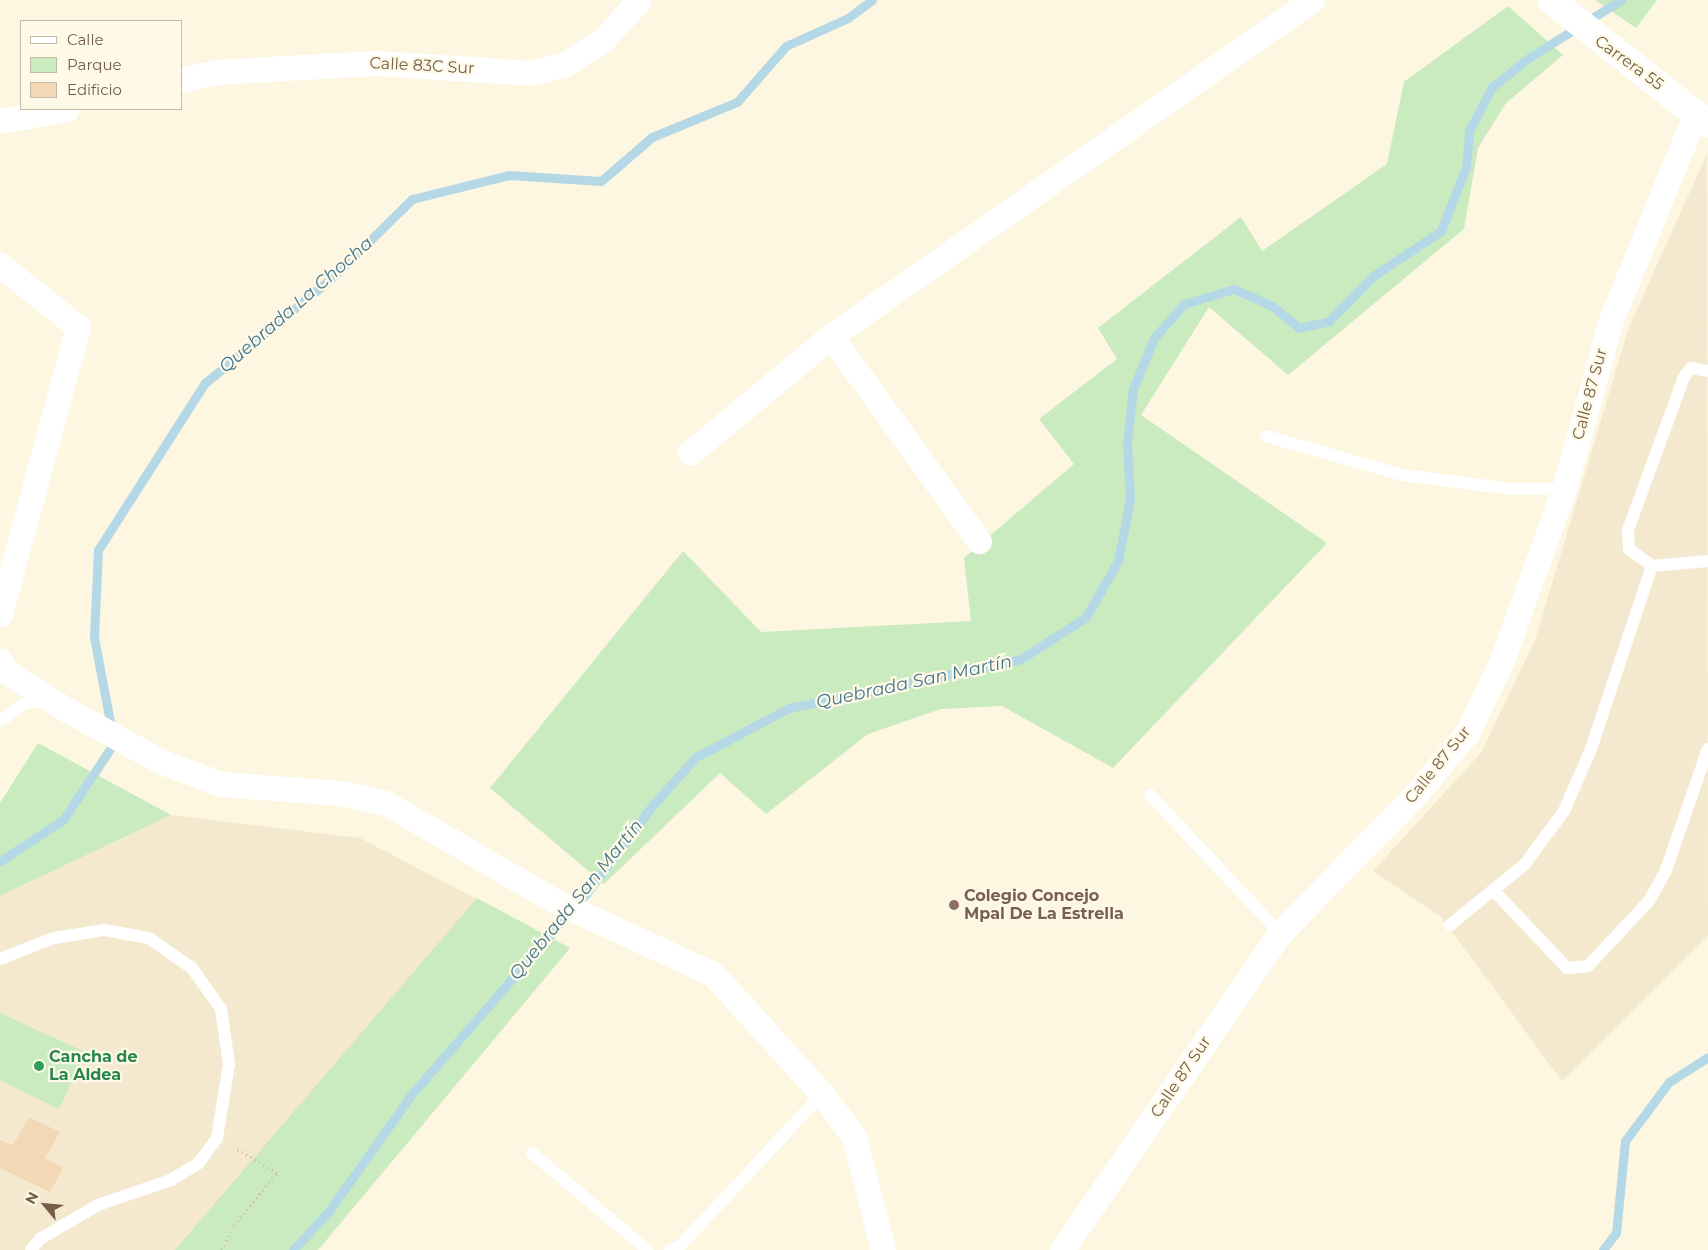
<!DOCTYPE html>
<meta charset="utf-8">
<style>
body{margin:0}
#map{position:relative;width:1708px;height:1250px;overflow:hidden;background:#fdf6e1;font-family:Montserrat,sans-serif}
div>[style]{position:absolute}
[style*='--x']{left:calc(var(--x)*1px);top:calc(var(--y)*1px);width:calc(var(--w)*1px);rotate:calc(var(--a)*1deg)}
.residential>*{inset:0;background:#f4e9cf}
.green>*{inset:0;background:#caeabf}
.stream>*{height:9px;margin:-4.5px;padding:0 4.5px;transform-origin:4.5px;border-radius:4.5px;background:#b5d8e6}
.building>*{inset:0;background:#f3d8b8}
.path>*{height:3px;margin-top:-1.5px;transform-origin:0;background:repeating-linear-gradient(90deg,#d7bb9b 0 1px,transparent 0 5px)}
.lane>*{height:12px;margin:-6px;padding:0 6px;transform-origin:6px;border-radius:6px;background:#fff}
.street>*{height:25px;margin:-12.5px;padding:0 12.5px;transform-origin:12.5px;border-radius:12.5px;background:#fff}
.secondary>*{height:28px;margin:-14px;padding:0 14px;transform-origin:14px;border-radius:14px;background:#fff}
.dots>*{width:14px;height:14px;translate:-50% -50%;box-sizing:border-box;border:2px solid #fff9e7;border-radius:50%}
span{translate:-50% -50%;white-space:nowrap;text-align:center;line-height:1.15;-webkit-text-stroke:4.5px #fff9e7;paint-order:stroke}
.street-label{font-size:16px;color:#745e47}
.education-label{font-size:16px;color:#785e54;font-weight:700}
.left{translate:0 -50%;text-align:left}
.leisure-label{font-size:16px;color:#27864d;font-weight:700}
.water-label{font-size:18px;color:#437890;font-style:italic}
.legend{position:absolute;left:20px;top:20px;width:162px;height:90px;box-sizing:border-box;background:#fff9e7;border:1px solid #c7bba7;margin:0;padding:6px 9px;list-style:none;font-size:15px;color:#745e47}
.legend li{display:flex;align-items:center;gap:10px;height:25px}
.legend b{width:25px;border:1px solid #c7bba7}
.north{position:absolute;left:20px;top:1180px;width:50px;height:50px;-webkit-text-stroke:4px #fff9e7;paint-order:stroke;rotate:298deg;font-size:14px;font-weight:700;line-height:20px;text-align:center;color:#745e47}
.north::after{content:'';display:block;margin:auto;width:18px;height:22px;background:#745e47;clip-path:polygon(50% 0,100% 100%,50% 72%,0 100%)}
</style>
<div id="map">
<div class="residential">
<div style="clip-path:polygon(1707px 154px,1708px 935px,1562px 1081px,1441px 917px,1373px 871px,1481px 753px,1535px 640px,1629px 327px)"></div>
<div style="clip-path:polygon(171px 815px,360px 838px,570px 948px,318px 1250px,0 1250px,0 896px)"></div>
</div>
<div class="green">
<div style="clip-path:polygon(1595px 0,1657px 0,1636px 28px)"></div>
<div style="clip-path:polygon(1508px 6px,1563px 55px,1506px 103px,1478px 148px,1464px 229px,1288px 375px,1209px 307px,1141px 415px,1327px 543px,1113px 768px,1002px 706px,941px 709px,868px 734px,766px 814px,720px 773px,604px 884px,490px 788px,683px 551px,761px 632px,971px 621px,964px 558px,1074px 464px,1039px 419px,1117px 359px,1098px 328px,1241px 217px,1262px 251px,1387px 164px,1404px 82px)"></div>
<div style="clip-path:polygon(38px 743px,171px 815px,0 896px,0 803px)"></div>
<div style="clip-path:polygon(477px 898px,570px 948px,318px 1250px,175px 1250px)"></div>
<div style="clip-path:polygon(0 1013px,85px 1052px,59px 1109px,0 1080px)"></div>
</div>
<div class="stream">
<div style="--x:0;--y:861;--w:75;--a:-33.1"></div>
<div style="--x:63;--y:820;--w:92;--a:-56.5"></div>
<div style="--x:114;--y:743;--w:108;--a:-100.7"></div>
<div style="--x:94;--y:637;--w:87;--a:-87.4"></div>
<div style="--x:98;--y:550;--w:198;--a:-57.4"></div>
<div style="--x:205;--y:383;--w:168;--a:-39.7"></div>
<div style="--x:334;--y:276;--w:110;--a:-44.6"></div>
<div style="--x:412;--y:199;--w:100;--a:-13.9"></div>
<div style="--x:509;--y:175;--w:92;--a:3.7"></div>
<div style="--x:601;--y:181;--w:67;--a:-40.8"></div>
<div style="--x:652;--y:137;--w:92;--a:-22.4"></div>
<div style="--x:737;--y:102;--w:74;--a:-48.8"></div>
<div style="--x:786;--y:46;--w:68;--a:-24.3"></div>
<div style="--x:848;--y:18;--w:30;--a:-37"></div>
<div style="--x:293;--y:1250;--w:53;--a:-47.3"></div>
<div style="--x:329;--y:1211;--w:142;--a:-54.7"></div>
<div style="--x:411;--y:1095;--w:267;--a:-49"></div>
<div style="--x:586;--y:894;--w:110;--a:-53.1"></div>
<div style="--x:652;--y:806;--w:66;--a:-48.1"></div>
<div style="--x:696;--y:757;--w:105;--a:-27.8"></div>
<div style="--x:789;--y:708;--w:237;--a:-11.9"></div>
<div style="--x:1021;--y:659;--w:77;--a:-32.9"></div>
<div style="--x:1086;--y:617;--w:64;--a:-60.3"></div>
<div style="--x:1118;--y:561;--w:63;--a:-79"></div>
<div style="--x:1130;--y:499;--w:56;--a:-93.1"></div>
<div style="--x:1127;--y:443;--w:54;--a:-83.7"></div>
<div style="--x:1133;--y:389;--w:55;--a:-67.6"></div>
<div style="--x:1154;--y:338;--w:45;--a:-48.6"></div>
<div style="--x:1184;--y:304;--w:52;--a:-16.7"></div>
<div style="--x:1234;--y:289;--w:42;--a:24.1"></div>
<div style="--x:1272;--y:306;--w:35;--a:39"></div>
<div style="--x:1299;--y:328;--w:31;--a:-13"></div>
<div style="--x:1329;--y:321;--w:63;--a:-45.6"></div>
<div style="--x:1373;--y:276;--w:82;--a:-33.5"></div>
<div style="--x:1441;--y:231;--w:69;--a:-68.7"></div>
<div style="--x:1466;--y:167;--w:36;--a:-85"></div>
<div style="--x:1469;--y:131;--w:50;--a:-62.4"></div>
<div style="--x:1492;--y:87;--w:48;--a:-38.3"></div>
<div style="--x:1530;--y:57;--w:107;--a:-32.1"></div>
<div style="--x:1603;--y:1250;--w:21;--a:-53"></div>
<div style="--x:1616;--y:1233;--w:92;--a:-84.4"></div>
<div style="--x:1625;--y:1141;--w:74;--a:-53.3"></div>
<div style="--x:1669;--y:1082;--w:46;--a:-32.7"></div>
</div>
<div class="building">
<div style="clip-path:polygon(29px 1117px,60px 1132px,45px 1158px,63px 1168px,50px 1192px,0 1168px,0 1140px,13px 1145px)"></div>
</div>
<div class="path">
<div style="--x:222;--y:1250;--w:28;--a:-64"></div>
<div style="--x:234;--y:1225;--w:67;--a:-50.4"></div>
<div style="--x:277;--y:1173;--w:49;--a:-149.2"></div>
</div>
<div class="lane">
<div style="--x:1708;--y:371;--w:17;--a:-170"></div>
<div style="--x:1691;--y:368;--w:11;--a:128"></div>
<div style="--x:1684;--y:377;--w:163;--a:110.1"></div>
<div style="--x:1628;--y:530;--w:19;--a:87"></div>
<div style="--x:1629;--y:549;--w:29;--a:36"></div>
<div style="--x:1652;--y:566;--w:56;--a:-5.1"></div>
<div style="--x:1266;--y:436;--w:142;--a:15.9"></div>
<div style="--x:1403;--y:475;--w:109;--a:7.4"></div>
<div style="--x:1511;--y:489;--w:53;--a:0"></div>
<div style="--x:0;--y:721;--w:32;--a:-35"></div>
<div style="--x:26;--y:703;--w:21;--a:-5"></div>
<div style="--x:1150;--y:795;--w:190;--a:46.7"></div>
<div style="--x:1495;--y:892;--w:105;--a:46.5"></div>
<div style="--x:1567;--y:968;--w:21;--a:-5"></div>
<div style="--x:1588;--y:966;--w:89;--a:-46.8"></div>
<div style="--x:1649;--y:901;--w:35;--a:-61"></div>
<div style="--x:1666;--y:870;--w:128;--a:-70.9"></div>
<div style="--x:1450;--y:925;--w:97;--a:-39.1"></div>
<div style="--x:1525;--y:864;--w:66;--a:-53.7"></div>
<div style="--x:1564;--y:811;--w:68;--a:-66.5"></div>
<div style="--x:1591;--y:749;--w:193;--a:-71.6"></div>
<div style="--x:0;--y:959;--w:58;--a:-21.3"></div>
<div style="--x:54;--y:938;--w:51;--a:-9.1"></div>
<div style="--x:104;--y:930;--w:46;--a:10.1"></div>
<div style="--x:149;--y:938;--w:52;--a:34.9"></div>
<div style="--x:192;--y:968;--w:50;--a:54.7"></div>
<div style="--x:221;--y:1009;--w:56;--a:81.7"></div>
<div style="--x:229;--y:1064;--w:75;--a:99.2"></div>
<div style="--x:217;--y:1138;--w:31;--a:126"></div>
<div style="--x:199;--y:1163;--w:33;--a:149"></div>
<div style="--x:171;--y:1180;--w:77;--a:161.1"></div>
<div style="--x:98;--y:1205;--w:67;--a:149.6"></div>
<div style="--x:40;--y:1239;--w:14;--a:129"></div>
<div style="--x:532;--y:1153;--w:150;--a:40.1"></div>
<div style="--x:670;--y:1250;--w:11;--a:-22"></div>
<div style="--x:680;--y:1246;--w:208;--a:-46.9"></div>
</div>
<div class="street">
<div style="--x:181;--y:80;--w:35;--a:-13"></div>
<div style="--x:215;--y:72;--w:162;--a:-3.2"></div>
<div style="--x:377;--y:63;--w:153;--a:3.7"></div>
<div style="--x:530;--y:73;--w:36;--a:-14"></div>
<div style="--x:565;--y:64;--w:45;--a:-32.3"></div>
<div style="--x:603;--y:40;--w:54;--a:-48"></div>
<div style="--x:0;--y:121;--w:68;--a:-10.2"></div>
<div style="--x:0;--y:265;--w:100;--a:38.5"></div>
<div style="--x:78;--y:327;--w:298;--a:105.2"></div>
<div style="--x:831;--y:336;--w:253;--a:54.2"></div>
<div style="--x:690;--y:453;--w:183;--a:-39.7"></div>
<div style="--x:831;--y:336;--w:587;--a:-34.94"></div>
<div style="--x:0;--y:661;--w:11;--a:63"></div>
<div style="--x:5;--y:671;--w:73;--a:32.2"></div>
<div style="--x:67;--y:710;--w:108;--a:28.7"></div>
<div style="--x:162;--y:762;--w:63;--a:20.4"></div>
<div style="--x:221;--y:784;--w:120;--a:4.3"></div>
<div style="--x:341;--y:793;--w:46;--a:12.5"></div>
<div style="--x:386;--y:803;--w:195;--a:30.1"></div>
<div style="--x:555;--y:901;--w:174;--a:24.8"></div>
<div style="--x:713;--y:974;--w:162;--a:47.8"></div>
<div style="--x:822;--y:1094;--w:54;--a:53.3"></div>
<div style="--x:854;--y:1137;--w:117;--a:75.6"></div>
<div style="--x:1062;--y:1250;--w:385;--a:-55.5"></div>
<div style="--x:1280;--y:933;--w:192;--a:-45.6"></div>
<div style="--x:1414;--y:796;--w:82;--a:-49.9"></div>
<div style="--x:1467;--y:733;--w:78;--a:-64.1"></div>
<div style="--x:1501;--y:663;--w:185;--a:-70.1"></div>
<div style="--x:1564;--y:489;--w:175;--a:-74.5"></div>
<div style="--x:1611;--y:320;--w:224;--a:-67.7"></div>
</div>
<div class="secondary">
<div style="--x:1551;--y:0;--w:200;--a:38.3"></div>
</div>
<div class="dots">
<div style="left:954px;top:905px;background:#8d6e63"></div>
<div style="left:39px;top:1066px;background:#2e9e5b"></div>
</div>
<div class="street-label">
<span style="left:1629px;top:63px;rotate:36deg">Carrera 55</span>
<span style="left:422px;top:66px;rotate:3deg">Calle 83C Sur</span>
<span style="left:1590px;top:394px;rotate:-75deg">Calle 87 Sur</span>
<span style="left:1438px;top:765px;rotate:-51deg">Calle 87 Sur</span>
<span style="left:1181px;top:1077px;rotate:-56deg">Calle 87 Sur</span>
</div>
<div class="education-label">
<span class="left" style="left:964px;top:905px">Colegio Concejo<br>Mpal De La Estrella</span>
</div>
<div class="leisure-label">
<span class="left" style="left:49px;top:1066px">Cancha de<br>La Aldea</span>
</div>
<div class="water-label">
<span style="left:296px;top:305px;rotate:-41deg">Quebrada La Chocha</span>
<span style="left:914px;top:682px;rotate:-12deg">Quebrada San Martín</span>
<span style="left:576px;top:900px;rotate:-51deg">Quebrada San Martín</span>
</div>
<ul class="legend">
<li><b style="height:6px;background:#fff"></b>Calle</li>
<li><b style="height:14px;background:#caeabf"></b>Parque</li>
<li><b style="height:14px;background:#f3d8b8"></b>Edificio</li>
</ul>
<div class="north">N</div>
</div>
